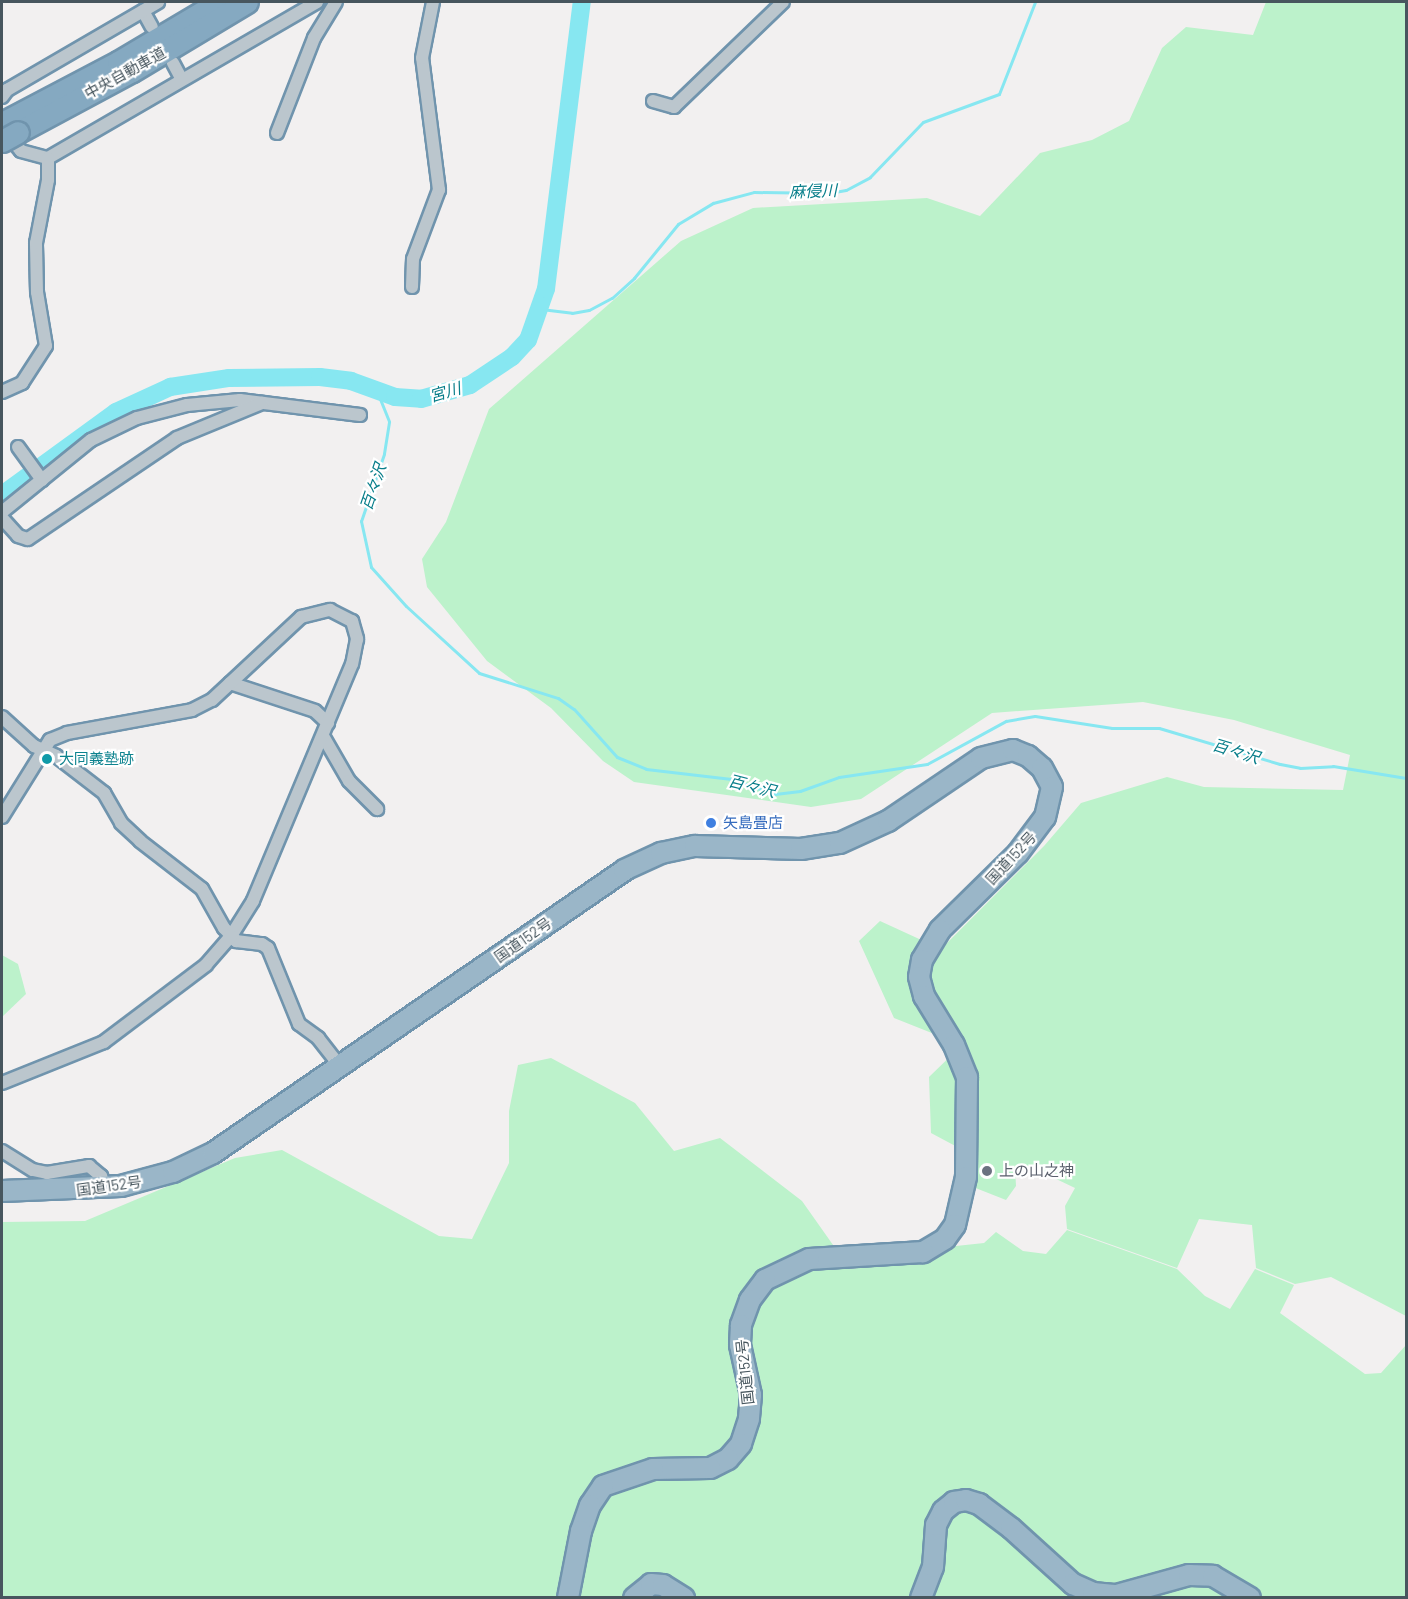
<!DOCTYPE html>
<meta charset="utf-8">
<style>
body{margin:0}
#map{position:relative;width:1408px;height:1599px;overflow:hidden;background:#f2f0f0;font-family:Barlow,"Noto Sans JP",sans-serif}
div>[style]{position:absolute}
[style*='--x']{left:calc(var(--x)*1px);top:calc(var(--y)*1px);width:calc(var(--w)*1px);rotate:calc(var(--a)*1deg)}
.green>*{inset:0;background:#bcf2cb}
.stream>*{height:3px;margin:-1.5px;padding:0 1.5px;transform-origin:1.5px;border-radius:1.5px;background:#87e7f1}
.river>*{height:18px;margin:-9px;padding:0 9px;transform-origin:9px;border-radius:9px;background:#87e7f1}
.roads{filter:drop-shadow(2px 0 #7094ad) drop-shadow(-2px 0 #7094ad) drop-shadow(0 2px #7094ad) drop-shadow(0 -2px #7094ad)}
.minor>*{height:12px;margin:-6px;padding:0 6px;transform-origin:6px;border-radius:6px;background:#bbc6cd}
.trunk>*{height:20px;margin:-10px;padding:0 10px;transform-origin:10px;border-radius:10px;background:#9ab6c8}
.motorway>*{height:21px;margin:-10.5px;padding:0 10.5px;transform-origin:10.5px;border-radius:10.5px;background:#85a9c1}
.bridges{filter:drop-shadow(2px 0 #7094ad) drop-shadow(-2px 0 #7094ad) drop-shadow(0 2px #7094ad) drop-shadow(0 -2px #7094ad)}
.motorway-bridge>*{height:21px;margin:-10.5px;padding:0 10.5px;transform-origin:10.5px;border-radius:10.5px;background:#85a9c1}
.dots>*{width:16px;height:16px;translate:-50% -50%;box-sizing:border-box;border:3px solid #fff;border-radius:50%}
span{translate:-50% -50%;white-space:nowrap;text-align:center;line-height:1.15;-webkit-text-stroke:4.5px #fff;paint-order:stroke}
.street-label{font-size:15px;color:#47565e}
.culture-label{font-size:15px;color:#0d838f}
.left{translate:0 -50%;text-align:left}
.shop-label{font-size:15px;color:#366cbe}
.worship-label{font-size:15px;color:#5b616d}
.water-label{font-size:16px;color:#087e8a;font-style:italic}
.frame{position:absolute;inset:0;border:3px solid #47565e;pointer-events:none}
</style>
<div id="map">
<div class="green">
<div style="clip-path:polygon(1266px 2px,1406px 2px,1406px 1316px,1331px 1277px,1295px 1284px,1256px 1268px,1252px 1225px,1199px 1219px,1177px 1268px,1067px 1229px,1065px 1206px,1075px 1188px,1029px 1166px,1015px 1166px,1016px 1186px,1006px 1200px,973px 1187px,976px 1157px,931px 1133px,929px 1077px,962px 1045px,894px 1018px,859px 941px,880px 921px,941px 949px,1044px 846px,1081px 803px,1167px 777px,1204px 787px,1343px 790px,1350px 755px,1234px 720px,1143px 702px,992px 713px,861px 799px,811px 807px,634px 782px,603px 761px,551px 708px,487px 661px,427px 587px,422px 559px,446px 522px,489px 409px,681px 241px,753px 208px,927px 198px,980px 216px,1040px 153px,1092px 140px,1129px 121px,1162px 48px,1186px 27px,1253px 35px)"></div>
<div style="clip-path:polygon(2px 955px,18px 964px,26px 994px,2px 1017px)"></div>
<div style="clip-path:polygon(551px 1058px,635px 1103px,674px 1151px,720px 1138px,802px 1201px,850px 1269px,936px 1258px,956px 1246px,984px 1243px,996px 1232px,1023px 1251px,1046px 1254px,1067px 1230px,1177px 1269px,1205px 1296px,1230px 1309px,1255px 1269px,1294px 1285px,1280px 1313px,1365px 1374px,1381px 1373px,1406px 1345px,1406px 1597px,2px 1597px,2px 1222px,85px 1221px,235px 1158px,282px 1150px,439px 1236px,472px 1239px,509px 1163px,509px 1111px,518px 1065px)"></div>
</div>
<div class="stream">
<div style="--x:541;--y:309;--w:31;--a:7"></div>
<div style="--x:572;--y:313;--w:17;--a:-10"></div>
<div style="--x:589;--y:310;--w:26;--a:-28"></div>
<div style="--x:612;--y:298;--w:30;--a:-42"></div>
<div style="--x:634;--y:278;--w:70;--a:-50.8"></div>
<div style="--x:678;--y:224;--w:41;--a:-31"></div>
<div style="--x:713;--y:203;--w:42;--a:-15"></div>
<div style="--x:754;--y:192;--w:75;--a:0.8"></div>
<div style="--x:829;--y:193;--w:17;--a:-10"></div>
<div style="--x:846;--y:190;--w:27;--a:-28"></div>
<div style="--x:870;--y:177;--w:76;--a:-46.1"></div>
<div style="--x:923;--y:122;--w:81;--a:-20.2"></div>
<div style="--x:999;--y:94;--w:99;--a:-68.6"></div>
<div style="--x:376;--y:389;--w:35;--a:68"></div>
<div style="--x:389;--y:422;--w:32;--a:99"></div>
<div style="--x:384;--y:454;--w:71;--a:108.9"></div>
<div style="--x:361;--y:521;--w:47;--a:77.7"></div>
<div style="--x:371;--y:567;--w:52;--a:48.1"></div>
<div style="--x:406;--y:606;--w:99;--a:42.5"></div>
<div style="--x:479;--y:673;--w:83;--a:17.6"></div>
<div style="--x:558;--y:698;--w:19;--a:35"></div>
<div style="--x:574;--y:709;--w:64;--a:48.1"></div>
<div style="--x:617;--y:757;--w:31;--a:22"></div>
<div style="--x:646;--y:769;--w:86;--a:6.7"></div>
<div style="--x:731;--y:779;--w:46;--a:18.8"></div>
<div style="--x:775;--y:794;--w:25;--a:-7"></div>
<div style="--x:800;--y:791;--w:41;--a:-19.7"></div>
<div style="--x:839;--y:777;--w:89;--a:-8.4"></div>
<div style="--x:927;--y:764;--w:90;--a:-28.6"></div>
<div style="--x:1006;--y:721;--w:29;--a:-10"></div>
<div style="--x:1035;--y:716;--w:78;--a:8.9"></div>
<div style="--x:1112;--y:728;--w:47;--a:0"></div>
<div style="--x:1159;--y:728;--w:126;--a:16.6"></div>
<div style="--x:1280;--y:764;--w:20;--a:11"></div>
<div style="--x:1300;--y:768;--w:33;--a:-3"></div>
<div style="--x:1333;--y:766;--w:74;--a:9.3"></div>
</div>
<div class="river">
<div style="--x:2;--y:495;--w:141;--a:-36.1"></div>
<div style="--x:116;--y:412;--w:60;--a:-24.8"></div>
<div style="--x:170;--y:387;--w:60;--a:-8.7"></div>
<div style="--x:229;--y:378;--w:91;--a:-0.6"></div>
<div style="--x:320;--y:377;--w:31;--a:7"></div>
<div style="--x:351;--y:381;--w:47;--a:20"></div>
<div style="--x:395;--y:397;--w:26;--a:4"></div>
<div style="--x:421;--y:399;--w:51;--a:-15.9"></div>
<div style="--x:470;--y:385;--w:50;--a:-33.7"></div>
<div style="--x:512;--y:357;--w:23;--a:-47"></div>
<div style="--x:528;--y:340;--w:54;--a:-70.6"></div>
<div style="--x:546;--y:289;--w:289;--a:-82.9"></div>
</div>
<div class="roads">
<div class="minor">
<div style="--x:143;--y:11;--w:18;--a:61"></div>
<div style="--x:173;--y:63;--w:17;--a:62"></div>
<div style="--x:2;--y:97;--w:9;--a:-54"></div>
<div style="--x:7;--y:90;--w:175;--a:-30.2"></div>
<div style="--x:653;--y:101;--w:22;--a:16"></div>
<div style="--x:674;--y:107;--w:151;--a:-43.9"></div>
<div style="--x:6;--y:133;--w:23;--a:50"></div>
<div style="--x:21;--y:151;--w:28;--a:15"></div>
<div style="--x:48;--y:158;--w:311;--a:-30.1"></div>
<div style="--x:277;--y:133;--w:102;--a:-68.7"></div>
<div style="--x:314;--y:38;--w:42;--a:-58.6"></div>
<div style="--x:412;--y:287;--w:28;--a:-88"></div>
<div style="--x:413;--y:259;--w:74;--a:-69.4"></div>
<div style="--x:439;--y:190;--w:133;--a:-97.3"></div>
<div style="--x:422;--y:58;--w:57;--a:-78.9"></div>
<div style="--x:2;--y:392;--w:22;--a:-24"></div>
<div style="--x:22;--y:383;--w:44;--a:-57"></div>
<div style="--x:46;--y:346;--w:55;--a:-99.5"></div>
<div style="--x:37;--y:292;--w:49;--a:-91.2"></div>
<div style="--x:36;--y:243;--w:64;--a:-79.2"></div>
<div style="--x:48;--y:180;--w:22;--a:-90"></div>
<div style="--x:18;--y:447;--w:41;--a:54"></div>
<div style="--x:2;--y:512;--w:114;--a:-39"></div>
<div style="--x:91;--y:440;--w:51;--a:-25.6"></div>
<div style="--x:137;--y:418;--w:52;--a:-14.6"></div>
<div style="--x:187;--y:405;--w:53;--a:-5.4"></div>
<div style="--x:240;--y:400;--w:121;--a:7.1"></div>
<div style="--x:2;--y:518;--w:24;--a:48"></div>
<div style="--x:18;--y:536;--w:10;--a:17"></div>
<div style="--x:28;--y:539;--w:180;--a:-34.1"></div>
<div style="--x:177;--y:438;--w:92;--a:-22.4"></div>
<div style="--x:230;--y:683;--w:89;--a:18.2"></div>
<div style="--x:315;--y:711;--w:18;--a:43"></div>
<div style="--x:2;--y:717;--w:43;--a:42.2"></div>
<div style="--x:34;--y:746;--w:24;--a:24"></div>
<div style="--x:56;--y:756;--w:61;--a:37.6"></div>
<div style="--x:104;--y:793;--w:34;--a:60"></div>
<div style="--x:121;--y:823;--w:26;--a:43"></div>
<div style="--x:140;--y:841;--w:78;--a:37.7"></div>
<div style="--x:202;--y:889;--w:45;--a:60.6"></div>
<div style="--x:224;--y:928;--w:18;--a:47"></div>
<div style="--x:236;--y:941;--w:26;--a:7"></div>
<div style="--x:262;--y:944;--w:7;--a:34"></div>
<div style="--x:268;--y:948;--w:82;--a:67.8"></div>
<div style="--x:299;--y:1024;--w:24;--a:36"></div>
<div style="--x:318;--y:1038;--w:36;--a:52"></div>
<div style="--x:323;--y:736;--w:52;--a:60"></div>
<div style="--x:349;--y:781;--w:40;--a:45"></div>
<div style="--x:2;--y:817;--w:91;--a:-58.1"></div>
<div style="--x:50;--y:740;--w:18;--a:-22"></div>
<div style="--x:67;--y:733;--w:127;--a:-10.4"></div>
<div style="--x:192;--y:710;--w:22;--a:-27"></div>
<div style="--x:212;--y:700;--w:122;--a:-43"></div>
<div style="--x:301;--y:617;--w:30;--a:-14"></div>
<div style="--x:330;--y:610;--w:25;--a:27"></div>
<div style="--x:352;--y:621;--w:19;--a:74"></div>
<div style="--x:357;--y:639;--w:25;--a:101"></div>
<div style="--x:352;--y:664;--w:257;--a:112.7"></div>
<div style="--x:253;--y:901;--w:41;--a:122.2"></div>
<div style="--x:231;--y:936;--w:38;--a:131"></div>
<div style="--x:206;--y:965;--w:128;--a:143"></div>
<div style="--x:104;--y:1042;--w:110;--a:158.1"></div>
<div style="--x:2;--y:1151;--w:36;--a:32"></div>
<div style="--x:33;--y:1170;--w:14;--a:12"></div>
<div style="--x:47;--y:1173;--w:43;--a:-9.5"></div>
<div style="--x:89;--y:1166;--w:16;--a:40"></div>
<div style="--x:101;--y:1176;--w:13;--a:72"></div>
</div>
<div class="trunk">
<div style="--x:2;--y:1191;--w:119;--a:-2.4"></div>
<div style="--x:121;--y:1186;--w:54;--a:-15.1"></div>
<div style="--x:173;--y:1172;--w:44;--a:-25.4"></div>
<div style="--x:213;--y:1153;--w:499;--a:-34.5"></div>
<div style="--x:624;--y:870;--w:41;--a:-24.7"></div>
<div style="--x:661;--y:853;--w:35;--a:-12"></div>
<div style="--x:695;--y:846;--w:106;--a:1.6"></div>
<div style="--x:801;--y:849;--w:39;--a:-9"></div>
<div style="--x:840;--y:843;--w:53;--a:-24.6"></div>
<div style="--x:888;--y:821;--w:112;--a:-34.1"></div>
<div style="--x:981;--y:758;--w:33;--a:-14"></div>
<div style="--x:1013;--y:750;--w:16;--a:22"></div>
<div style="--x:1028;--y:756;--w:18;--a:41"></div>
<div style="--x:1042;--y:768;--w:21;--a:62"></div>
<div style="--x:1052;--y:787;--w:31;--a:103"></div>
<div style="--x:1045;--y:817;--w:45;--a:126.9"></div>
<div style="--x:1018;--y:853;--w:110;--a:135.4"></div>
<div style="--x:940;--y:930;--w:35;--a:121"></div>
<div style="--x:922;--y:960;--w:17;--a:100"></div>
<div style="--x:919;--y:977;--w:20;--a:75"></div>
<div style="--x:924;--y:996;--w:57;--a:58.5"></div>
<div style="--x:954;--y:1045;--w:35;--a:68"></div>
<div style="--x:967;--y:1077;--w:100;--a:90.6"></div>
<div style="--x:966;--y:1177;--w:49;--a:102.9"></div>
<div style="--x:955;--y:1225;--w:17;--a:126"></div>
<div style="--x:945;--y:1239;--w:26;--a:149"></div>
<div style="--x:923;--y:1252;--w:114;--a:176.5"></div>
<div style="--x:809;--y:1259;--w:49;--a:154.5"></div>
<div style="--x:765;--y:1280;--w:25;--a:127"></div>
<div style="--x:750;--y:1300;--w:27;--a:110"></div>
<div style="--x:741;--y:1325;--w:20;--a:93"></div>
<div style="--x:740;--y:1345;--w:51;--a:77.6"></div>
<div style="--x:751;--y:1395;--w:24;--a:95"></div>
<div style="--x:749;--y:1419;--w:26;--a:108"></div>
<div style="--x:741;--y:1444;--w:20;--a:131"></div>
<div style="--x:728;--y:1459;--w:20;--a:153"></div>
<div style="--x:710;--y:1468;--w:57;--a:179"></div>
<div style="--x:653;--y:1469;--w:53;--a:161.2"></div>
<div style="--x:603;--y:1486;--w:23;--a:124"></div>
<div style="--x:590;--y:1505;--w:28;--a:109"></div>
<div style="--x:581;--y:1531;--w:68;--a:101"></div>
<div style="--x:634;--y:1598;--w:22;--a:-39"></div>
<div style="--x:651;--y:1584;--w:12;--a:5"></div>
<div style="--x:663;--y:1585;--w:25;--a:32"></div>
<div style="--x:921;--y:1598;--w:33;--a:-69"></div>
<div style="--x:933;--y:1567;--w:42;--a:-85.9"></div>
<div style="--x:936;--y:1525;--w:16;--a:-63"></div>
<div style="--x:943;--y:1511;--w:14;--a:-39"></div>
<div style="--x:954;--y:1502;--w:12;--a:-9"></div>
<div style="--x:966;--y:1500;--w:14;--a:17"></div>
<div style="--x:979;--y:1504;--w:40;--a:37"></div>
<div style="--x:1011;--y:1528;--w:84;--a:42.1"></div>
<div style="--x:1073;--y:1584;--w:22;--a:24"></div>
<div style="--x:1093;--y:1593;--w:24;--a:5"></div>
<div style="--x:1117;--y:1595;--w:75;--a:-15.5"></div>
<div style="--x:1189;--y:1575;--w:24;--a:2"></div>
<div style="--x:1213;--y:1576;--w:43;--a:30.7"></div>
</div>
<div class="motorway">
<div style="--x:2;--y:123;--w:131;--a:-27.7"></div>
<div style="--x:118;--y:62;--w:117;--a:-30.7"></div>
<div style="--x:18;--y:132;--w:129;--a:-28.2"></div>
<div style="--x:132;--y:71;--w:134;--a:-31"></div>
</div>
</div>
<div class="bridges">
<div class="motorway-bridge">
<div style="--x:2;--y:141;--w:18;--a:-29"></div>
</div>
</div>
<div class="dots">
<div style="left:47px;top:759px;background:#0f9aa8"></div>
<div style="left:711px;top:823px;background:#3f7fe0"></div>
<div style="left:987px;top:1171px;background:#6b7280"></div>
</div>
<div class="street-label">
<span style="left:125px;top:73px;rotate:-29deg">中央自動車道</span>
<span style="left:1011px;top:858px;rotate:-47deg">国道152号</span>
<span style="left:523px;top:940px;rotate:-35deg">国道152号</span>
<span style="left:109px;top:1186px;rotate:-8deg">国道152号</span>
<span style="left:745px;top:1372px;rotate:-96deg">国道152号</span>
</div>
<div class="culture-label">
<span class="left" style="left:59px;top:759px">大同義塾跡</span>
</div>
<div class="shop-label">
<span class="left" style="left:723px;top:823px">矢島畳店</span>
</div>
<div class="worship-label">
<span class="left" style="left:999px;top:1171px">上の山之神</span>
</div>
<div class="water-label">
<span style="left:813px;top:191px;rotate:-2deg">麻侵川</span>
<span style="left:445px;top:392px;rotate:-16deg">宮川</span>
<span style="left:373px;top:487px;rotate:-71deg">百々沢</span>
<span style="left:1236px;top:751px;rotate:17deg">百々沢</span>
<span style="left:752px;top:786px;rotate:14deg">百々沢</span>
</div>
<div class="frame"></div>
</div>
